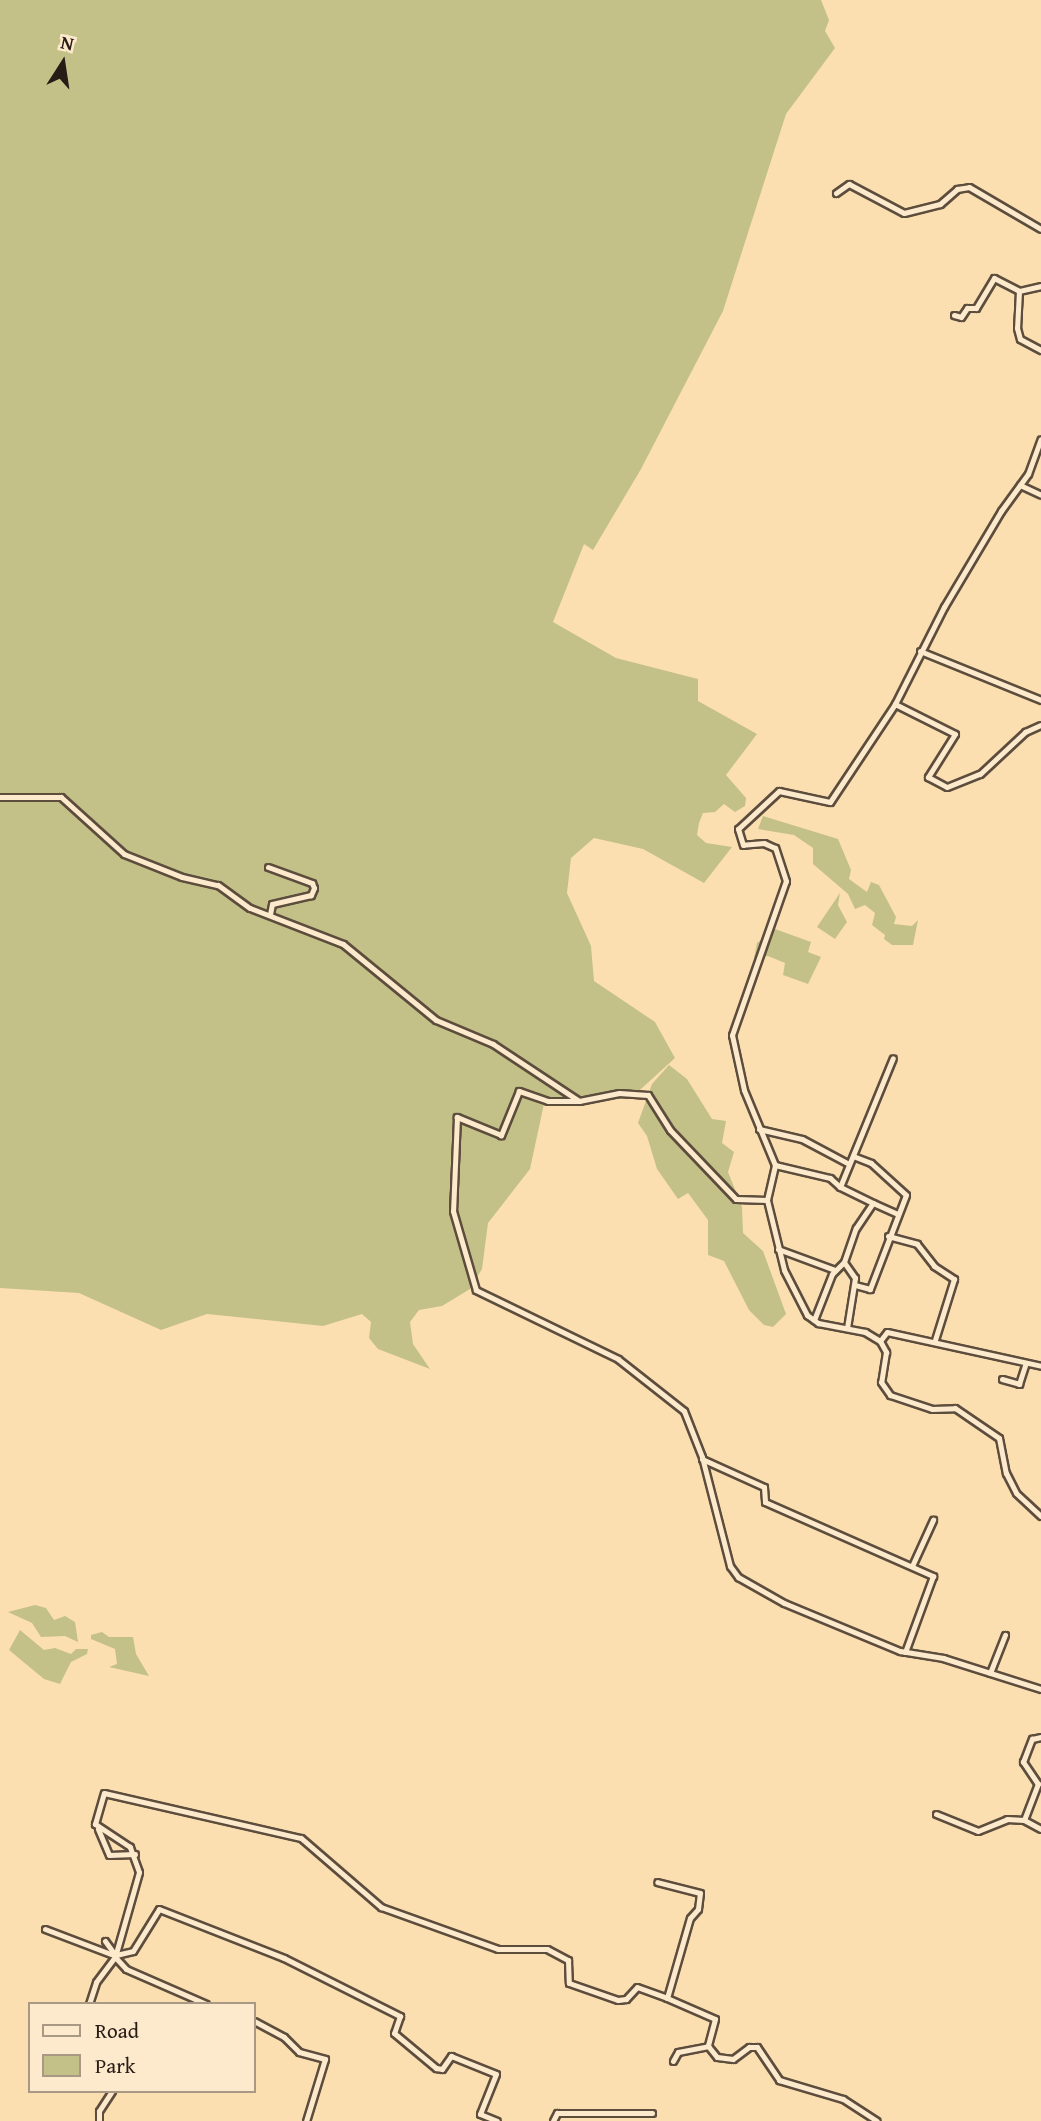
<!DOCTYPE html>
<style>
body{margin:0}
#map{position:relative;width:1041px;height:2121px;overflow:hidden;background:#fcdfb0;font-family:"Gentium Book Plus",serif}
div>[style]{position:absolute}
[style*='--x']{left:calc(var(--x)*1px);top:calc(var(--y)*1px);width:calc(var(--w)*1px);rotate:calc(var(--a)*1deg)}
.green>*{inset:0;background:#c3c188}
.roads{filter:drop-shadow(2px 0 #5d4d3d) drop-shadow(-2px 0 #5d4d3d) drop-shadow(0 2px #5d4d3d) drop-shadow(0 -2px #5d4d3d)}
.minor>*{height:5px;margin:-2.5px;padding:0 2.5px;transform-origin:2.5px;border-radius:2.5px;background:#fdeacc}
span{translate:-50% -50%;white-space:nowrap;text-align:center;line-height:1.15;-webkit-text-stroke:5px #fdeacc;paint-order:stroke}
.legend{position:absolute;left:28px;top:2002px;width:228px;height:91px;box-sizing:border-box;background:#fdeacc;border:2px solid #a89884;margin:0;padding:9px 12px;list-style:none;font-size:21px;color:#281c17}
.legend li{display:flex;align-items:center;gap:14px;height:35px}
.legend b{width:35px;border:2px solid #a89884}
.north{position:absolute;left:28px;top:28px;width:70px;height:70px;-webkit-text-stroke:5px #fdeacc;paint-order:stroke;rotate:12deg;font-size:19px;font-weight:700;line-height:28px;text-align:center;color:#281c17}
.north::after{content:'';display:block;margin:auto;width:24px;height:32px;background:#281c17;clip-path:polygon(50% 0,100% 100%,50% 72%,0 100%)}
</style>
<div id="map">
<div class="green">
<div style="clip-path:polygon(0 0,821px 0,829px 20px,825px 31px,835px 48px,786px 114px,723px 311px,641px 469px,593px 550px,584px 544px,553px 622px,616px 658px,698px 679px,698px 701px,757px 734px,726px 775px,746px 798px,745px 806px,735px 812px,724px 804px,715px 812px,703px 813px,699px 823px,697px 835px,706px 843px,732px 847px,704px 883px,643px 849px,594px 838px,571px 858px,567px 893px,591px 946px,594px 981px,655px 1022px,675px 1058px,630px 1099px,545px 1099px,530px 1169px,488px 1223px,482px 1269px,470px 1289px,442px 1306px,419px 1310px,410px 1322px,413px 1344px,430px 1369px,378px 1349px,369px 1338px,371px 1322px,362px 1314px,323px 1326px,207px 1314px,161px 1330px,79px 1293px,0 1288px)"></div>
<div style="clip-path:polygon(763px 816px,838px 839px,851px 870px,849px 879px,867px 892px,871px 882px,879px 885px,896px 917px,894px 924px,912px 926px,918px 920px,913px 945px,892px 945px,884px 939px,885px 935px,872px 925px,875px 913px,865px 905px,855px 909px,848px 894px,813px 864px,813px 848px,794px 835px,758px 829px)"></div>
<div style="clip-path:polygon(840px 893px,838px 905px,847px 922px,835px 939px,817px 927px)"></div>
<div style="clip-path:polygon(775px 929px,811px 942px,808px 952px,821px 957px,808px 984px,783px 975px,785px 963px,768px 956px,754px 958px,757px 943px)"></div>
<div style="clip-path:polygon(669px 1065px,687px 1079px,712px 1119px,726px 1121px,722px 1143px,734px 1152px,728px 1172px,742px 1207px,743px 1233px,763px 1251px,786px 1314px,773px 1327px,764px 1325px,749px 1310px,724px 1261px,708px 1255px,708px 1220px,688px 1193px,678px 1199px,657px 1169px,647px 1136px,638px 1123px,652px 1084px)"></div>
<div style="clip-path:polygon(35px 1605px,46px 1608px,54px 1620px,65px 1616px,75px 1622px,78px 1642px,65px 1636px,41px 1637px,32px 1623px,8px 1612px)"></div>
<div style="clip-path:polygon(20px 1630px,44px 1650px,55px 1648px,71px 1654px,76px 1649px,88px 1649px,87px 1654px,71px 1662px,60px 1684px,44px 1679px,9px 1650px)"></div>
<div style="clip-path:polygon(102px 1632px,109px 1637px,133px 1637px,136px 1654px,149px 1676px,109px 1667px,117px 1664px,115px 1649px,91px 1639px,91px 1635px)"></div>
</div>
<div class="roads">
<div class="minor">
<div style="--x:836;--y:193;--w:16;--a:-35"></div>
<div style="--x:849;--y:184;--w:62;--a:27.8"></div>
<div style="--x:904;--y:213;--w:37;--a:-14"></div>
<div style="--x:940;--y:204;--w:23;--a:-41"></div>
<div style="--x:957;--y:189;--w:12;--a:-9"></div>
<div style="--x:969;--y:187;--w:83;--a:30.3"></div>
<div style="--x:1041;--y:286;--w:23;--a:167"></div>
<div style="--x:1019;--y:291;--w:37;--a:93"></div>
<div style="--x:1017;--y:328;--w:11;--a:75"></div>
<div style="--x:1020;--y:339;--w:24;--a:28"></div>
<div style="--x:954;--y:315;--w:7;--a:16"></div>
<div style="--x:961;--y:317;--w:11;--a:-56"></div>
<div style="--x:967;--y:308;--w:9;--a:0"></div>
<div style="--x:976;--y:308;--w:35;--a:-59"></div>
<div style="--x:994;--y:278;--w:28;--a:27"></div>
<div style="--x:1020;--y:485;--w:23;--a:25"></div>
<div style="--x:920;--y:651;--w:131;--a:22"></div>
<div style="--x:895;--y:704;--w:67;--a:26.6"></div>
<div style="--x:955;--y:734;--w:51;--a:122.1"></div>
<div style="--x:928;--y:777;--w:21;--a:28"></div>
<div style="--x:947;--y:787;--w:35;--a:-22"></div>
<div style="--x:980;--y:774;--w:62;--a:-43"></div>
<div style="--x:1025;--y:732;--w:17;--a:-24"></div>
<div style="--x:0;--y:797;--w:61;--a:0"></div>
<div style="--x:61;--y:797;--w:85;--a:42.1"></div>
<div style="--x:124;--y:854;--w:62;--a:21.6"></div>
<div style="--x:182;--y:877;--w:37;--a:13"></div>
<div style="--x:218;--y:885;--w:39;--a:36"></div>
<div style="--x:250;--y:908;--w:100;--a:21.2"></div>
<div style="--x:343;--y:944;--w:120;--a:39.3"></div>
<div style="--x:436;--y:1020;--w:62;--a:22.8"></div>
<div style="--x:493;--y:1044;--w:103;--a:33.5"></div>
<div style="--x:579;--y:1101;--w:41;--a:-11.3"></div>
<div style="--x:619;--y:1093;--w:29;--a:4"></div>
<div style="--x:648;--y:1095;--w:41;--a:57.8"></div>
<div style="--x:670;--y:1130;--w:95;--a:46.3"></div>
<div style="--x:736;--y:1199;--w:31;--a:2"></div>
<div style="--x:767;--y:1200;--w:72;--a:76.3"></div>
<div style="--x:784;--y:1270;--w:51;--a:62.9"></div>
<div style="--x:807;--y:1315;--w:14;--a:36"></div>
<div style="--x:818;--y:1323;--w:48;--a:10.8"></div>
<div style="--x:865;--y:1332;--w:17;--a:31"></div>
<div style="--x:880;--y:1341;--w:13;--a:61"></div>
<div style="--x:886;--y:1352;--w:30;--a:99"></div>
<div style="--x:881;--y:1382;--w:16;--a:55"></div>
<div style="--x:890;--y:1395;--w:44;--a:18.4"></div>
<div style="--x:932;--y:1409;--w:23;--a:-2"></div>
<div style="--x:955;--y:1408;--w:53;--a:34.3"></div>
<div style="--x:999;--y:1438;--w:36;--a:79"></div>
<div style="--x:1006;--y:1473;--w:22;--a:63"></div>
<div style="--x:1016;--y:1493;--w:34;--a:43"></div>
<div style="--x:268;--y:867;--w:47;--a:20"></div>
<div style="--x:312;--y:883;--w:5;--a:68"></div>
<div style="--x:314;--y:888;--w:8;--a:113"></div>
<div style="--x:311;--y:895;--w:40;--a:167"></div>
<div style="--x:272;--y:904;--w:10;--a:101"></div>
<div style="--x:579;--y:1101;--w:31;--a:180"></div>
<div style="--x:548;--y:1101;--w:31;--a:-161"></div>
<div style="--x:519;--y:1091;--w:48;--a:112.2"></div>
<div style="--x:501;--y:1135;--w:48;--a:-157.8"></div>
<div style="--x:457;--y:1117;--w:94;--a:92.4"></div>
<div style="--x:453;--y:1211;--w:82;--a:73.8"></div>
<div style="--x:476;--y:1290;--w:158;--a:25.9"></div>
<div style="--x:618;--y:1359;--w:84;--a:38.2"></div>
<div style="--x:684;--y:1411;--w:49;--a:68.6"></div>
<div style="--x:702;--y:1457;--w:113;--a:75.6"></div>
<div style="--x:730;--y:1566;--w:14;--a:54"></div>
<div style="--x:738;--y:1577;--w:53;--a:29.5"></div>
<div style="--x:784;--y:1603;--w:126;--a:22.5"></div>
<div style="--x:900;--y:1651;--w:44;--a:9.2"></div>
<div style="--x:943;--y:1658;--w:103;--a:17.6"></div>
<div style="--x:759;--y:1129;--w:44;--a:13.1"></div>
<div style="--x:802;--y:1139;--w:53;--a:28"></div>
<div style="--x:853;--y:1156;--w:19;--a:21"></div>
<div style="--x:871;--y:1163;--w:47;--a:42.4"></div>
<div style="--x:906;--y:1195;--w:101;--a:111"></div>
<div style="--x:870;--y:1289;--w:16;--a:-165"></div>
<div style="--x:775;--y:1165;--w:57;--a:13.3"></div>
<div style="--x:830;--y:1178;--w:13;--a:42"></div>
<div style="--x:767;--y:1200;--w:36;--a:-77"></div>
<div style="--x:775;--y:1165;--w:81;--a:-112.5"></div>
<div style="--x:744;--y:1090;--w:56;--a:-102.3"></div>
<div style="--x:732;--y:1035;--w:163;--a:-70.7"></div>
<div style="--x:786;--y:881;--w:35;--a:-108"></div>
<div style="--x:775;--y:848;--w:12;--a:-156"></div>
<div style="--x:764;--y:843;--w:21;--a:175"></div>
<div style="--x:743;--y:845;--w:17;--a:-107"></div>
<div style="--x:738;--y:829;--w:56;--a:-42.8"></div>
<div style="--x:779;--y:791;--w:52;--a:12.2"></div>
<div style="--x:830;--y:802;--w:118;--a:-56.4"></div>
<div style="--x:895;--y:704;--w:109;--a:-63.2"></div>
<div style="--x:944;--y:607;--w:112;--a:-59.3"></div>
<div style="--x:1001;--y:511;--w:46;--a:-53.9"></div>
<div style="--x:1028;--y:474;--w:37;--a:-70"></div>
<div style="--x:873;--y:1203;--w:27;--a:24"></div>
<div style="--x:888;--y:1236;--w:30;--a:15"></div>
<div style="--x:917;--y:1244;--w:28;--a:52"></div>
<div style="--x:934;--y:1266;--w:24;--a:33"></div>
<div style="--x:954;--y:1279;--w:64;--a:107.3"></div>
<div style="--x:778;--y:1249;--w:61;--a:20.2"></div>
<div style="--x:814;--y:1320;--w:49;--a:-68.6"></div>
<div style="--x:832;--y:1274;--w:17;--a:-45"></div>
<div style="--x:847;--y:1328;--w:51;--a:-80.9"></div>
<div style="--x:855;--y:1278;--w:19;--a:-125"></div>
<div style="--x:844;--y:1262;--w:36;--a:-71"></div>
<div style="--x:856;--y:1228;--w:30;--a:-56"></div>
<div style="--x:873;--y:1203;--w:37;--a:-154"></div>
<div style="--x:840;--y:1187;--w:139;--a:-67.7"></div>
<div style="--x:880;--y:1341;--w:11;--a:-52"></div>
<div style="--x:887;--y:1332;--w:158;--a:12.4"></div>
<div style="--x:1002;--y:1379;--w:18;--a:16"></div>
<div style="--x:1019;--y:1384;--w:22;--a:-72"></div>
<div style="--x:702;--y:1459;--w:68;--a:24.3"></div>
<div style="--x:764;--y:1487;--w:15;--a:86"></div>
<div style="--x:765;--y:1502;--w:184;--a:23.8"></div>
<div style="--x:933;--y:1576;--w:81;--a:110.2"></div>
<div style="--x:912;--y:1566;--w:51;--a:-65.5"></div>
<div style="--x:990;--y:1673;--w:41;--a:-68.5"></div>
<div style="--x:936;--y:1814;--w:45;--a:22"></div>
<div style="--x:978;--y:1831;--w:31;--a:-22"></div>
<div style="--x:1007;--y:1819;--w:17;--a:3"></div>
<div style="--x:1024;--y:1820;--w:19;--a:28"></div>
<div style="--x:1024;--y:1820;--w:39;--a:-69"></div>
<div style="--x:1038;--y:1784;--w:27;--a:-124"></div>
<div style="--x:1023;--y:1762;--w:25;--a:-69"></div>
<div style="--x:1032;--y:1739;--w:9;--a:-13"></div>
<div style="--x:98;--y:1829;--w:28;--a:67"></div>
<div style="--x:109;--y:1855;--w:26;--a:-2"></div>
<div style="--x:45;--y:1929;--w:76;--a:20.8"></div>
<div style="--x:105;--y:1941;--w:19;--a:54"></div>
<div style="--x:116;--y:1955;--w:17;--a:-13"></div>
<div style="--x:133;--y:1951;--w:49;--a:-58.2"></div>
<div style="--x:159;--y:1909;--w:134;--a:21.4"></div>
<div style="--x:284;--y:1958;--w:130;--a:26.6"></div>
<div style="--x:400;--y:2016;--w:18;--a:109"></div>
<div style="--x:394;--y:2033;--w:55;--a:39.8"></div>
<div style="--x:436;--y:2068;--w:6;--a:9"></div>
<div style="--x:442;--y:2069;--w:16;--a:-55"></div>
<div style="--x:451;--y:2056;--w:48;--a:21.8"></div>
<div style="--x:496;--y:2074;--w:43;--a:111.8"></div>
<div style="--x:480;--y:2114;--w:18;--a:22"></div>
<div style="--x:115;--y:1957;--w:16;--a:47"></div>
<div style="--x:126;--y:1969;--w:87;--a:23.6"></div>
<div style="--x:667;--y:1998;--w:52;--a:23.6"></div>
<div style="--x:715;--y:2019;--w:28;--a:105"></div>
<div style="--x:708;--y:2046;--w:14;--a:51"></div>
<div style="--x:717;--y:2057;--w:16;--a:7"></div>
<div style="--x:733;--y:2059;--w:20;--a:-37"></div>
<div style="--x:749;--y:2047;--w:8;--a:0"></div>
<div style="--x:757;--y:2047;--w:40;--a:56"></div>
<div style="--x:779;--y:2080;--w:67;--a:16.5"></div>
<div style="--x:843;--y:2099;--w:40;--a:32.9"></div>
<div style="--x:89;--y:2004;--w:23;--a:-72"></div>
<div style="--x:96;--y:1982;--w:31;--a:-53"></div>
<div style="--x:115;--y:1957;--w:88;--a:-74.2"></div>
<div style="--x:139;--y:1872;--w:27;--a:-110"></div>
<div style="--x:130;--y:1847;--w:42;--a:-146.7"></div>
<div style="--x:95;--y:1824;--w:32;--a:-74"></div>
<div style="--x:104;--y:1793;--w:202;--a:12.9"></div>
<div style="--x:301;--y:1838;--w:106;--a:40.8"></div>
<div style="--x:381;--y:1907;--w:124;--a:19.7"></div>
<div style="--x:498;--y:1949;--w:49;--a:0"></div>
<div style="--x:547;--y:1949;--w:24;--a:28"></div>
<div style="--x:568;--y:1960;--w:23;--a:88"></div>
<div style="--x:569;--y:1983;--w:52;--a:19.1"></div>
<div style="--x:618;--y:2000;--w:8;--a:-7"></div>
<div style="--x:626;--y:1999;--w:16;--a:-47"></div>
<div style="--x:637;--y:1987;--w:32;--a:20"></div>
<div style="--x:667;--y:1998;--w:83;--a:-74"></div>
<div style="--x:690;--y:1918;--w:12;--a:-48"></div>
<div style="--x:698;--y:1909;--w:16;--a:-83"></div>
<div style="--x:700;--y:1893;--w:44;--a:-165.7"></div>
<div style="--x:254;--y:2021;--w:34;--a:28"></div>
<div style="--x:284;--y:2037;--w:21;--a:45"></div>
<div style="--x:299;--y:2052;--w:27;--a:15"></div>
<div style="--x:325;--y:2059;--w:65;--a:107"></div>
<div style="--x:673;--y:2061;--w:10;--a:-61"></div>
<div style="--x:678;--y:2052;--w:31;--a:-11"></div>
<div style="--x:99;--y:2121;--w:10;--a:-90"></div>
<div style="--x:99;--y:2111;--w:24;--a:-57"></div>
<div style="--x:553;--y:2121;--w:9;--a:-63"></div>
<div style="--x:557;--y:2113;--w:95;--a:0"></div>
</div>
</div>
<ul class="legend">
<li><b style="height:9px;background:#fdeacc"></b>Road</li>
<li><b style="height:19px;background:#c3c188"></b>Park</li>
</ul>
<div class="north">N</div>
</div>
